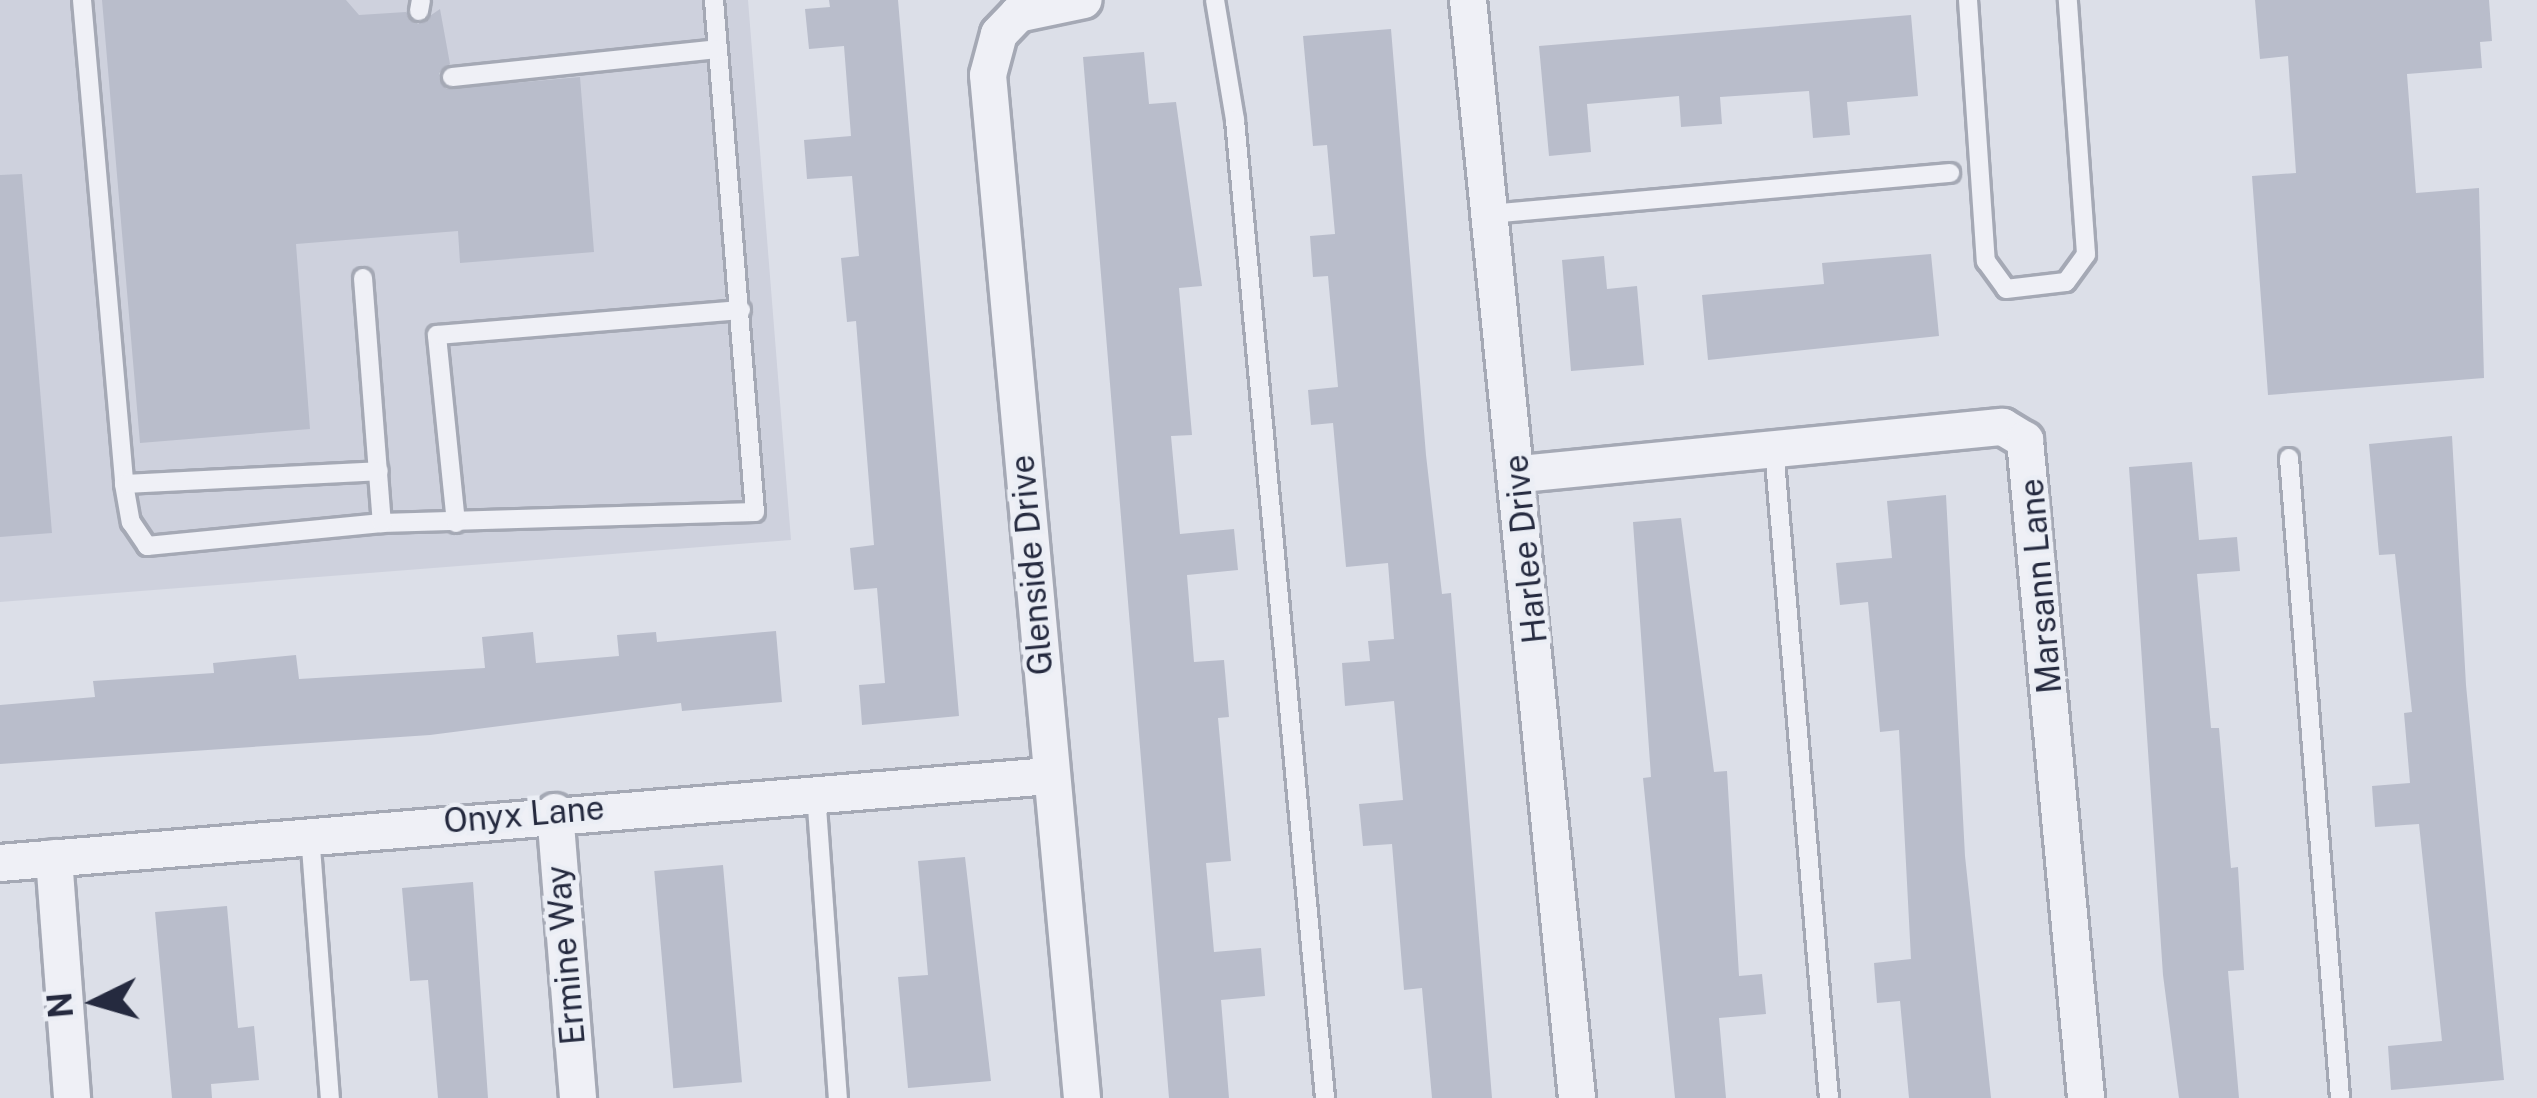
<!DOCTYPE html>
<style>
body{margin:0}
#map{position:relative;width:2537px;height:1098px;overflow:hidden;background:#dcdfe8;font-family:"Public Sans",sans-serif}
div>[style]{position:absolute}
[style*='--x']{left:calc(var(--x)*1px);top:calc(var(--y)*1px);width:calc(var(--w)*1px);rotate:calc(var(--a)*1deg)}
.built>*{inset:0;background:#ced1dd}
.building>*{inset:0;background:#b9bdcb;transform-origin:0 0}
.roads{filter:drop-shadow(3px 0 #a5a9b5) drop-shadow(-3px 0 #a5a9b5) drop-shadow(0 3px #a5a9b5) drop-shadow(0 -3px #a5a9b5)}
.service>*{height:18px;margin:-9px;padding:0 9px;transform-origin:9px;border-radius:9px;background:#eff0f6}
.minor>*{height:36px;margin:-18px;padding:0 18px;transform-origin:18px;border-radius:18px;background:#eff0f6}
span{translate:-50% -50%;white-space:nowrap;text-align:center;line-height:1.15;-webkit-text-stroke:9px #ebeef5;paint-order:stroke}
.street-label{font-size:33px;color:#252a3f}
.north{position:absolute;left:36px;top:942px;width:120px;height:120px;-webkit-text-stroke:9px #ebeef5;paint-order:stroke;rotate:265deg;font-size:33px;font-weight:700;line-height:48px;text-align:center;color:#252a3f}
.north::after{content:'';display:block;margin:auto;width:42px;height:54px;background:#252a3f;clip-path:polygon(50% 0,100% 100%,50% 72%,0 100%)}
</style>
<div id="map">
<div class="built">
<div style="clip-path:polygon(0 0,748px 0,791px 540px,0 602px)"></div>
</div>
<div class="building">
<div style="clip-path:polygon(102px 0,346px 0,359px 15px,406px 12px,418px 24px,440px 9px,450px 64px,439px 73px,446px 89px,580px 77px,594px 252px,460px 263px,458px 231px,296px 244px,310px 429px,140px 443px)"></div>
<div style="clip-path:polygon(829px 0,898px 0,959px 716px,862px 725px,859px 685px,885px 683px,877px 588px,854px 590px,850px 548px,874px 545px,856px 321px,847px 322px,841px 258px,859px 256px,852px 176px,807px 179px,804px 140px,851px 136px,844px 46px,809px 49px,805px 9px,830px 7px)"></div>
<div style="clip-path:polygon(2255px 0,2489px 0,2492px 41px,2480px 42px,2482px 68px,2407px 74px,2416px 193px,2479px 188px,2484px 378px,2268px 395px,2252px 176px,2296px 173px,2288px 56px,2260px 59px)"></div>
<div style="clip-path:polygon(1911px 15px,1918px 96px,1847px 102px,1850px 135px,1813px 138px,1809px 91px,1720px 97px,1722px 124px,1681px 127px,1679px 96px,1587px 104px,1591px 152px,1549px 156px,1539px 46px)"></div>
<div style="clip-path:polygon(1391px 29px,1426px 455px,1442px 594px,1451px 593px,1492px 1098px,1432px 1098px,1422px 988px,1404px 990px,1392px 844px,1363px 846px,1359px 804px,1403px 800px,1394px 701px,1345px 706px,1342px 663px,1370px 661px,1368px 641px,1394px 639px,1388px 563px,1346px 567px,1333px 423px,1311px 425px,1308px 390px,1338px 387px,1328px 276px,1313px 277px,1310px 236px,1335px 234px,1327px 145px,1313px 146px,1303px 36px)"></div>
<div style="clip-path:polygon(1144px 52px,1149px 104px,1176px 102px,1202px 286px,1179px 288px,1192px 435px,1171px 436px,1180px 534px,1234px 529px,1238px 570px,1187px 575px,1194px 662px,1224px 660px,1229px 717px,1218px 718px,1231px 861px,1206px 863px,1214px 952px,1261px 948px,1265px 996px,1221px 1000px,1229px 1098px,1169px 1098px,1083px 57px)"></div>
<div style="clip-path:polygon(22px 174px,52px 533px,0 537px,0 175px)"></div>
<div style="clip-path:polygon(1931px 254px,1939px 336px,1708px 360px,1702px 295px,1824px 284px,1822px 263px)"></div>
<div style="clip-path:polygon(1604px 256px,1607px 289px,1637px 286px,1644px 365px,1571px 371px,1562px 260px)"></div>
<div style="clip-path:polygon(2452px 436px,2466px 685px,2504px 1080px,2391px 1090px,2388px 1046px,2442px 1041px,2419px 824px,2375px 827px,2372px 786px,2410px 783px,2404px 713px,2412px 712px,2395px 554px,2379px 555px,2369px 444px)"></div>
<div style="clip-path:polygon(2192px 462px,2199px 540px,2237px 537px,2240px 571px,2197px 574px,2211px 728px,2219px 728px,2231px 868px,2238px 867px,2244px 970px,2228px 971px,2239px 1098px,2179px 1098px,2163px 975px,2129px 467px)"></div>
<div style="clip-path:polygon(1946px 495px,1965px 856px,1991px 1098px,1909px 1098px,1900px 1001px,1877px 1003px,1874px 963px,1911px 959px,1899px 730px,1880px 732px,1868px 602px,1840px 605px,1836px 563px,1892px 558px,1887px 501px)"></div>
<div style="clip-path:polygon(1681px 518px,1714px 772px,1727px 771px,1739px 976px,1762px 974px,1766px 1014px,1719px 1018px,1726px 1098px,1675px 1098px,1643px 778px,1651px 777px,1633px 522px)"></div>
<div style="clip-path:polygon(776px 631px,782px 702px,682px 711px,681px 703px,430px 735px,0 764px,0 705px,95px 697px,93px 681px,214px 673px,213px 663px,296px 655px,299px 679px,485px 668px,482px 637px,533px 632px,536px 663px,619px 656px,617px 635px,656px 632px,657px 642px)"></div>
<div style="clip-path:polygon(965px 857px,991px 1081px,908px 1088px,898px 977px,928px 975px,918px 861px)"></div>
<div style="left:723px;top:865px;width:218px;height:69px;rotate:85deg"></div>
<div style="clip-path:polygon(473px 882px,488px 1098px,438px 1098px,428px 980px,410px 981px,402px 888px)"></div>
<div style="clip-path:polygon(227px 906px,238px 1028px,254px 1026px,259px 1080px,211px 1084px,212px 1098px,172px 1098px,155px 912px)"></div>
</div>
<div class="roads">
<div class="service">
<div style="--x:82;--y:0;--w:486;--a:85"></div>
<div style="--x:124;--y:484;--w:39;--a:80"></div>
<div style="--x:131;--y:522;--w:29;--a:56"></div>
<div style="--x:147;--y:546;--w:236;--a:-5.6"></div>
<div style="--x:382;--y:523;--w:373;--a:-1.7"></div>
<div style="--x:755;--y:512;--w:514;--a:-94.58"></div>
<div style="--x:1215;--y:0;--w:122;--a:80.5"></div>
<div style="--x:1235;--y:120;--w:982;--a:84.74"></div>
<div style="--x:1968;--y:0;--w:262;--a:86.1"></div>
<div style="--x:1986;--y:261;--w:34;--a:54"></div>
<div style="--x:2006;--y:289;--w:60;--a:-6.7"></div>
<div style="--x:2066;--y:282;--w:34;--a:-54"></div>
<div style="--x:2086;--y:254;--w:255;--a:-94.1"></div>
<div style="--x:419;--y:11;--w:11;--a:-80"></div>
<div style="--x:452;--y:77;--w:267;--a:-6"></div>
<div style="--x:1490;--y:214;--w:462;--a:-5.1"></div>
<div style="--x:363;--y:278;--w:246;--a:85.6"></div>
<div style="--x:1774;--y:449;--w:651;--a:85.16"></div>
<div style="--x:2289;--y:458;--w:642;--a:85.44"></div>
<div style="--x:124;--y:484;--w:255;--a:-2.9"></div>
<div style="--x:456;--y:523;--w:189;--a:-95.8"></div>
<div style="--x:437;--y:335;--w:305;--a:-4.7"></div>
<div style="--x:816;--y:793;--w:306;--a:85.9"></div>
<div style="--x:310;--y:834;--w:265;--a:85.7"></div>
</div>
<div class="minor">
<div style="--x:1468;--y:0;--w:1103;--a:84.33"></div>
<div style="--x:1521;--y:474;--w:484;--a:-5.6"></div>
<div style="--x:2003;--y:427;--w:26;--a:31"></div>
<div style="--x:2025;--y:440;--w:661;--a:84.7"></div>
<div style="--x:555;--y:812;--w:287;--a:85.4"></div>
<div style="--x:54;--y:858;--w:241;--a:85.7"></div>
<div style="--x:0;--y:863;--w:1053;--a:-4.74"></div>
<div style="--x:1082;--y:1098;--w:1027;--a:-95.25"></div>
<div style="--x:988;--y:75;--w:42;--a:-75"></div>
<div style="--x:999;--y:34;--w:28;--a:-46"></div>
<div style="--x:1018;--y:14;--w:67;--a:-12"></div>
</div>
</div>
<div class="street-label">
<span style="left:1526px;top:549px;rotate:-96deg">Harlee Drive</span>
<span style="left:1032px;top:565px;rotate:-95deg">Glenside Drive</span>
<span style="left:2041px;top:586px;rotate:-95deg">Marsann Lane</span>
<span style="left:524px;top:815px;rotate:-5deg">Onyx Lane</span>
<span style="left:566px;top:955px;rotate:-95deg">Ermine Way</span>
</div>
<div class="north">N</div>
</div>
